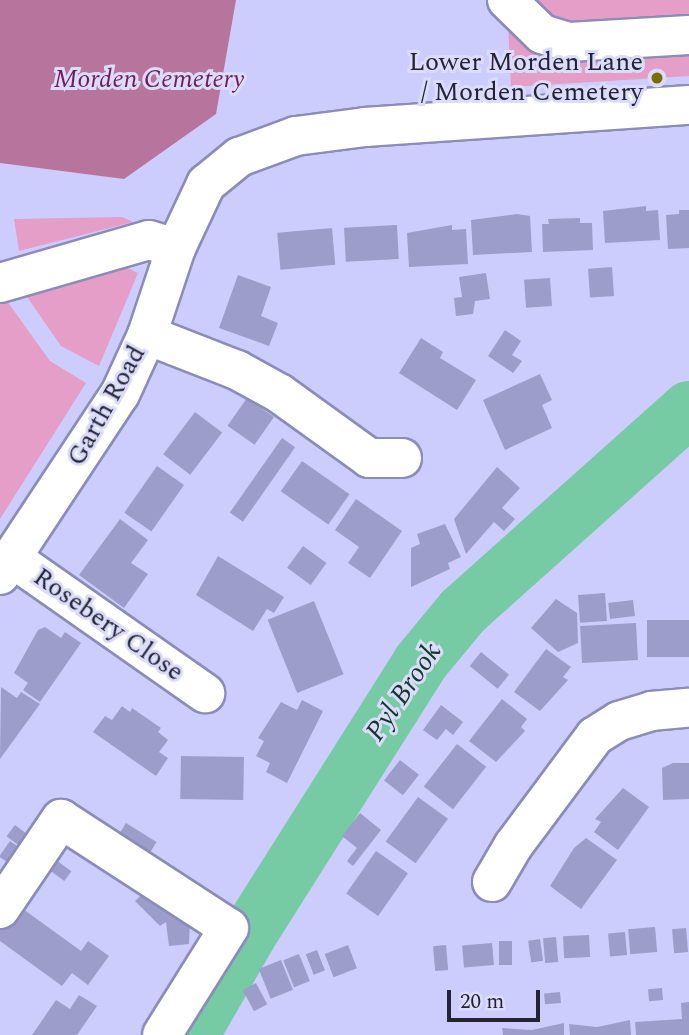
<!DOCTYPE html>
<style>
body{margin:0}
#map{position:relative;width:689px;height:1035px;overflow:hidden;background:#cccdfc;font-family:Spectral,serif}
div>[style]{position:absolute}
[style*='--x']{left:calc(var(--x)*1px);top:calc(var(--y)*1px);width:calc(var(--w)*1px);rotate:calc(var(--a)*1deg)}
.green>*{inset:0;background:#e49ec7}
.forest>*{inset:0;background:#b7749c}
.river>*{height:56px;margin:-28px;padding:0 28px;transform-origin:28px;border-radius:28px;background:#76caa4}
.building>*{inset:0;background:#9c9dca;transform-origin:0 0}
.roads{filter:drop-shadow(2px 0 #8b8cb8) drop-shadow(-2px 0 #8b8cb8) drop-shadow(0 2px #8b8cb8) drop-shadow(0 -2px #8b8cb8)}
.minor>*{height:38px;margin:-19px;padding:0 19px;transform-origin:19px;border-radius:19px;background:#fff}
.dots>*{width:19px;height:19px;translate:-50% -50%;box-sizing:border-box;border:4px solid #dbdcf9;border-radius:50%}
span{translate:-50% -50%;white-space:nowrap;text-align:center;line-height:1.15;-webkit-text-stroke:6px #dbdcf9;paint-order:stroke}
.poi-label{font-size:26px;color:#232335}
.right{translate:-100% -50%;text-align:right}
.park-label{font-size:26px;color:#701f56;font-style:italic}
.street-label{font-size:26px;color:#232335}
.water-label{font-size:28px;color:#123828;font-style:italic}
.scale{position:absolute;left:447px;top:990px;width:93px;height:32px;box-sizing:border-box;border:4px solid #232335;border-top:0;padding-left:9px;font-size:21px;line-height:24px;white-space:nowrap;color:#232335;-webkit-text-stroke:5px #dbdcf9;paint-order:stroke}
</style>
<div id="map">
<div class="green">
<div style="clip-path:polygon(507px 0,689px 0,689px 76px,511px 87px)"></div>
<div style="clip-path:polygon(122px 217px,133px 222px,19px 251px,14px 219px)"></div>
<div style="clip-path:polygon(0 258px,7px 301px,50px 361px,86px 383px,0 519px)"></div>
<div style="clip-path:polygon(123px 266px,138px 273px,99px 366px,61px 346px,25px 294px)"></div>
</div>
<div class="forest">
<div style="clip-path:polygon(0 0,236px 0,216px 114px,124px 179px,0 163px)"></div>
</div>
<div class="river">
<div style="--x:191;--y:1035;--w:116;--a:-60.1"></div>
<div style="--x:249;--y:934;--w:320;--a:-57.7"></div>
<div style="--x:420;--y:663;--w:67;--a:-50.4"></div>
<div style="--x:463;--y:611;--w:303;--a:-41.8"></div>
</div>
<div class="building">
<div style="clip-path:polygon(646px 206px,646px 211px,658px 210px,660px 240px,605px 243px,603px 211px)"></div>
<div style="clip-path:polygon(679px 210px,689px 210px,689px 248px,668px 249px,666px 215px,679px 214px)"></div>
<div style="clip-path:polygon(517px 214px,530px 216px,532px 252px,473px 255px,471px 220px)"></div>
<div style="clip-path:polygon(580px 218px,580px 223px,592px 223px,593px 250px,543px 252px,542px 224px,549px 224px,548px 219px)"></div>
<div style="left:397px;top:225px;width:34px;height:53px;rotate:87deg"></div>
<div style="clip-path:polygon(452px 225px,452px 230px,466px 229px,468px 264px,409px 267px,407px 233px)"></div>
<div style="left:332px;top:228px;width:37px;height:55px;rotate:85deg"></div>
<div style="left:612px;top:267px;width:29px;height:24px;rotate:86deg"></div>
<div style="clip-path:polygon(486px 273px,490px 299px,475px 301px,473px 314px,456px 316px,454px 298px,462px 297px,459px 277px)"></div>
<div style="clip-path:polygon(238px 275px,271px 287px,261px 316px,278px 323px,269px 346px,219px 328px)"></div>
<div style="left:550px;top:278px;width:28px;height:26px;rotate:86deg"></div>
<div style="clip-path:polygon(505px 330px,521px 341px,512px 355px,522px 361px,513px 373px,488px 356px)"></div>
<div style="clip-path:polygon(421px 338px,443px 352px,440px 358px,476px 380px,457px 410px,399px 373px)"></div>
<div style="clip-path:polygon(540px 374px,552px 400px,542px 405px,552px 428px,505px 450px,483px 400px)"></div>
<div style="left:247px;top:398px;width:33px;height:34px;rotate:35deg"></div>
<div style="left:195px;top:412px;width:34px;height:53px;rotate:37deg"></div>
<div style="left:282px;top:438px;width:16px;height:91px;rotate:35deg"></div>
<div style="left:302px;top:461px;width:58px;height:37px;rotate:35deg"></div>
<div style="left:157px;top:466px;width:33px;height:57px;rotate:35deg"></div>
<div style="clip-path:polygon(497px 467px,520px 488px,502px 508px,515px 519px,504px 531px,494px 522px,466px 554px,454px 519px)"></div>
<div style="clip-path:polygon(356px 499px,402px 531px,370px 578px,348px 563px,359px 547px,335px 530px)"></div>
<div style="clip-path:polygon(120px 519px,148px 540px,131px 563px,148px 574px,124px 608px,79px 575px)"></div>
<div style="clip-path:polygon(445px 524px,461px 557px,448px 563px,450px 569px,411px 587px,411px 548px,420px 544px,417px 534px)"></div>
<div style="left:303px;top:546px;width:29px;height:27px;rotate:36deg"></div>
<div style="clip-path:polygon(218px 556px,284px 597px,274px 613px,267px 609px,253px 631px,196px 595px)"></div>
<div style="left:605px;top:593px;width:28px;height:27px;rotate:86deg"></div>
<div style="clip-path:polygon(556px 599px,577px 613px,578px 643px,558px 652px,531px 628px)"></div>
<div style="left:633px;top:600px;width:16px;height:25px;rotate:83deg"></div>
<div style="left:314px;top:601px;width:79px;height:50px;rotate:68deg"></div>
<div style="left:689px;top:620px;width:37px;height:42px;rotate:90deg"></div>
<div style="left:636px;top:623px;width:37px;height:56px;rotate:87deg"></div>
<div style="clip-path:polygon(45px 627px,61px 638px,65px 632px,81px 643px,40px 702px,23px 690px,28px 683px,14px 673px,38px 630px)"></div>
<div style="clip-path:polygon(546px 649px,571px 667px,563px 677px,568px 680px,540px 711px,514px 692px)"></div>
<div style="left:481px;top:652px;width:36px;height:18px;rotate:39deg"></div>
<div style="clip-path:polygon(1px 687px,17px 698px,21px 692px,40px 704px,0 759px)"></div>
<div style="clip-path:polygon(502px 699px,527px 719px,521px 727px,525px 731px,496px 762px,469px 741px)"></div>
<div style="clip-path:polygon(302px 700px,323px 711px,287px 783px,266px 772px,270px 763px,256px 756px,264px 741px,258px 738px,281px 702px,297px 710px)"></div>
<div style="clip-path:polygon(441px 705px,463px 722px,453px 735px,446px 729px,437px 740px,423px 730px)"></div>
<div style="clip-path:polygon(122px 706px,130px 712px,132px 708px,161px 728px,158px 732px,168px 740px,159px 752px,168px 758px,156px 776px,93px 732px,105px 716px,112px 720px)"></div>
<div style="left:457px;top:744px;width:37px;height:54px;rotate:38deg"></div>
<div style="left:181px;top:756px;width:63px;height:43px;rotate:1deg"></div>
<div style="left:400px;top:760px;width:24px;height:26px;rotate:38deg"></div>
<div style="clip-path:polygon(673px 763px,689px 763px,689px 799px,663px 800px,662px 768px)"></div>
<div style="clip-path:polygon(623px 788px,649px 807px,618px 850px,594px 832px,601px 822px,595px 819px)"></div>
<div style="left:418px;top:797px;width:37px;height:55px;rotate:36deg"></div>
<div style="clip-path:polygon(360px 813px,381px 830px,353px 866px,347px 861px,357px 848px,342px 836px)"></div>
<div style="left:126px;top:823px;width:36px;height:21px;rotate:32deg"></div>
<div style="left:15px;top:825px;width:25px;height:14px;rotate:37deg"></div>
<div style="clip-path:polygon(586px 838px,617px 860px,581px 909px,550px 886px,574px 848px)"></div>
<div style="left:10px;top:841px;width:19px;height:19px;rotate:35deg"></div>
<div style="left:376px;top:851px;width:39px;height:52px;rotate:35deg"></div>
<div style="left:56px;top:860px;width:19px;height:12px;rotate:36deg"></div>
<div style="clip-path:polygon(151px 886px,190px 921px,189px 944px,169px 946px,166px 922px,160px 926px,135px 901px)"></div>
<div style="clip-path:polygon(12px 901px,81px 951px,88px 941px,109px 956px,88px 985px,72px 973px,62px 986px,0 941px,0 918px)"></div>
<div style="left:655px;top:927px;width:25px;height:27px;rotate:85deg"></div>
<div style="left:686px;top:928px;width:24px;height:14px;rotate:85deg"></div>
<div style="left:625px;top:932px;width:23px;height:17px;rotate:85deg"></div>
<div style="left:589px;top:935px;width:22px;height:26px;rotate:87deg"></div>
<div style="left:556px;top:937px;width:25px;height:13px;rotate:85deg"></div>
<div style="left:540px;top:939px;width:22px;height:12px;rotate:82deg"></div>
<div style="left:499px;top:941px;width:13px;height:24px"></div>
<div style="left:492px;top:943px;width:22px;height:30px;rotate:85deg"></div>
<div style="left:348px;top:945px;width:25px;height:25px;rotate:69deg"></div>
<div style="left:446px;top:945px;width:25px;height:13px;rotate:85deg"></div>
<div style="left:317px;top:950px;width:22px;height:12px;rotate:69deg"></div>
<div style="left:299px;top:954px;width:29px;height:17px;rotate:68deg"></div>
<div style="left:281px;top:960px;width:32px;height:24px;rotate:68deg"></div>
<div style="left:256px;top:983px;width:24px;height:15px;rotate:62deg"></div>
<div style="left:662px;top:988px;width:12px;height:14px;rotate:85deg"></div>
<div style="left:560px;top:992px;width:11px;height:16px;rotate:85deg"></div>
<div style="clip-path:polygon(79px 995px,97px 1006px,77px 1035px,32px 1035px,56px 1000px,70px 1009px)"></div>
<div style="clip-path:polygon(689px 1002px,689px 1035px,636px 1035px,635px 1022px,682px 1019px,681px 1003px)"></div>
<div style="clip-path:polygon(630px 1020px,631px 1035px,570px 1035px,569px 1024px,597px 1027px)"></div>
<div style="clip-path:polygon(564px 1023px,564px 1035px,503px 1035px,502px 1028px,532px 1030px)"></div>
</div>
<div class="roads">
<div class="minor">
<div style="--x:507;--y:0;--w:49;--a:44.2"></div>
<div style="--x:542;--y:34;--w:28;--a:17"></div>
<div style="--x:569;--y:42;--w:120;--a:-3.3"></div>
<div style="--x:0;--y:283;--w:155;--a:-16.1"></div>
<div style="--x:149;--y:240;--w:28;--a:17"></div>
<div style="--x:147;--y:335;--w:97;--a:21.3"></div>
<div style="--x:237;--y:370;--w:48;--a:28.7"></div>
<div style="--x:279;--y:393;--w:111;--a:35.8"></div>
<div style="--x:369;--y:458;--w:33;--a:0"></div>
<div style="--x:12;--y:558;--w:236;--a:35"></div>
<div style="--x:0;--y:575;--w:217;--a:-56.5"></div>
<div style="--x:120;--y:394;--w:65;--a:-65.4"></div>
<div style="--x:147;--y:335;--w:92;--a:-71.6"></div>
<div style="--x:176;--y:248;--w:71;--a:-64.9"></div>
<div style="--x:206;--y:184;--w:43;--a:-39.3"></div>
<div style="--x:239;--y:157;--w:61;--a:-20.2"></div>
<div style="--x:296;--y:136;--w:70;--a:-7.4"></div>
<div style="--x:365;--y:127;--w:325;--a:-3.9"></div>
<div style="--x:492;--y:882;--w:42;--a:-59.7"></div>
<div style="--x:513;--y:846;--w:137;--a:-53.3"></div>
<div style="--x:595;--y:736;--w:28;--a:-32"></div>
<div style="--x:619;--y:721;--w:34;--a:-17"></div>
<div style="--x:651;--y:711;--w:38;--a:-5"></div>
<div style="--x:0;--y:909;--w:109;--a:-55.9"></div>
<div style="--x:61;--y:819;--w:200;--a:33"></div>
<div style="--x:229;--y:928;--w:126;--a:122.1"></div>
</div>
</div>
<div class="dots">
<div style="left:657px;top:78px;background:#766d0a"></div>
</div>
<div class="poi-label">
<span class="right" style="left:643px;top:78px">Lower Morden Lane<br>/ Morden Cemetery</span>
</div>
<div class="park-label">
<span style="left:149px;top:80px">Morden Cemetery</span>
</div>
<div class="street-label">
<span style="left:107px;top:406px;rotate:-61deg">Garth Road</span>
<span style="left:108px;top:625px;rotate:35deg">Rosebery Close</span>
</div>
<div class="water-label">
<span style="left:404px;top:692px;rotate:-56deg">Pyl Brook</span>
</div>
<div class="scale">20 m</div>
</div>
